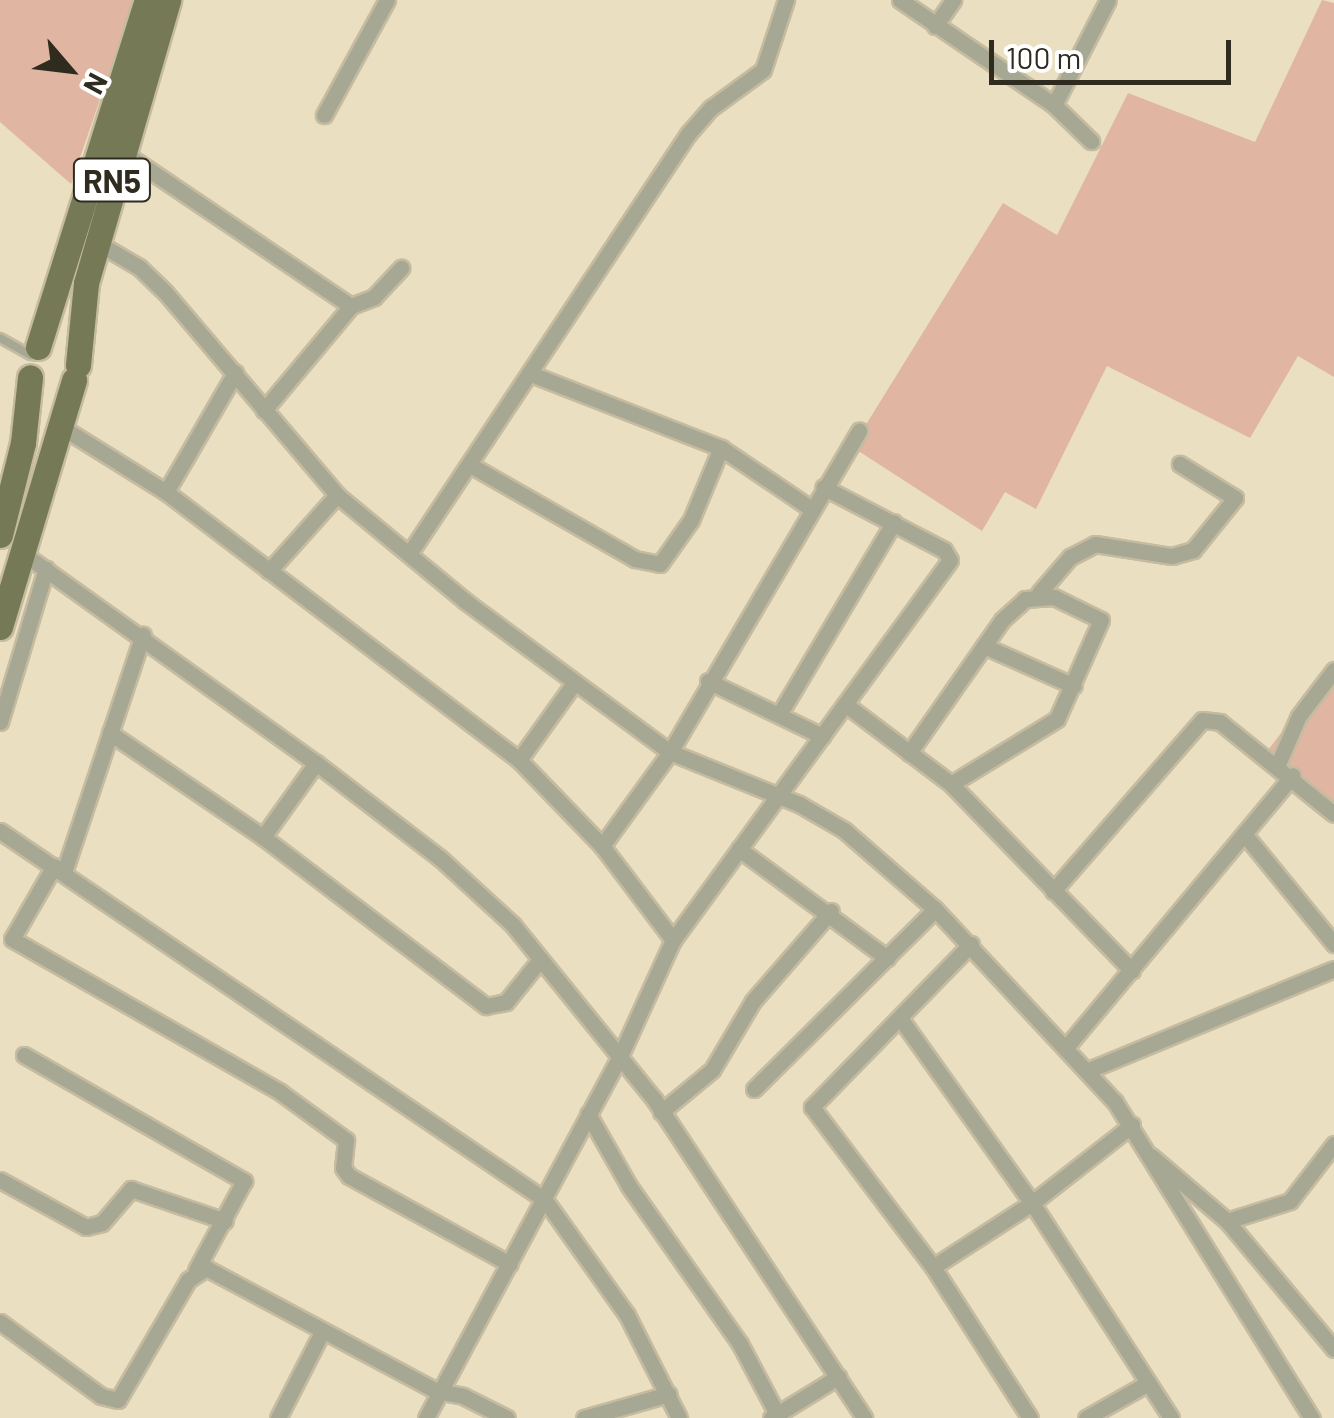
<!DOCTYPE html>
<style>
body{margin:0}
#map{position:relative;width:1334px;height:1418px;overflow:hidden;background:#eadfc0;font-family:Barlow,sans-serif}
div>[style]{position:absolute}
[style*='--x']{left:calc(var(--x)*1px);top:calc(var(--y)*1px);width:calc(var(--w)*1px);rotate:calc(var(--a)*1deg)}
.green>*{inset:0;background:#e0b6a2}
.roads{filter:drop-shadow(2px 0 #c5bba0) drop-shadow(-2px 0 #c5bba0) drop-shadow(0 2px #c5bba0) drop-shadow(0 -2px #c5bba0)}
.lane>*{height:8px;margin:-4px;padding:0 4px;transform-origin:4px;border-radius:4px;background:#a6a894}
.street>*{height:15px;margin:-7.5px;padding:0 7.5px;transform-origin:7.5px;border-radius:7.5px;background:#a6a894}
.primary>*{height:25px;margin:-12.5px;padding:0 12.5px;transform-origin:12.5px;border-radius:12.5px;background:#767955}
span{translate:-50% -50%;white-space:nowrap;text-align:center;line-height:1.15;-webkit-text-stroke:10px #fff;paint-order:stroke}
.shield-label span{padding:2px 8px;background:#fff;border:2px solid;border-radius:8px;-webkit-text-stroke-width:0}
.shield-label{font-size:32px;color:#2f2b1f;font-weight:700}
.north{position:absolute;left:20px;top:20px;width:100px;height:100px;-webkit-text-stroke:8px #fff;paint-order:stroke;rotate:118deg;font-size:28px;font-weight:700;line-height:40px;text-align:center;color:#2f2b1f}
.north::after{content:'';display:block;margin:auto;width:35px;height:45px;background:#2f2b1f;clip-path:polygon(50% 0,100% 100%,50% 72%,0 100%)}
.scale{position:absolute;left:989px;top:40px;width:242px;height:45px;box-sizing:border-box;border:5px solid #2f2b1f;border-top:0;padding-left:12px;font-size:30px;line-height:35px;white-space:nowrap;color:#2f2b1f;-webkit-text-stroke:8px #fff;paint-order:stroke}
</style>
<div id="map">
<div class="green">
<div style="clip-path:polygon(0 0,134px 0,71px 184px,0 122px)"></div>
<div style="clip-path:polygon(1322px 0,1334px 3px,1334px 377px,1298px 356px,1250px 438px,1107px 366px,1036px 509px,1005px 492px,982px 531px,843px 441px,867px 423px,1003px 203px,1057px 235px,1128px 93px,1255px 142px)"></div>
<div style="clip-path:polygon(1334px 664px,1334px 819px,1268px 750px)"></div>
</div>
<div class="roads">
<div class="lane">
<div style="--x:0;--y:338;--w:35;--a:29"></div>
</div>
<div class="street">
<div style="--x:900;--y:0;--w:186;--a:34.3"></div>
<div style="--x:1054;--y:105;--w:52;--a:44.2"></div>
<div style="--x:935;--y:26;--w:32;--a:-55"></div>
<div style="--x:1054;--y:105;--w:118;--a:-62.8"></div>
<div style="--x:324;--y:115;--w:131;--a:-61.3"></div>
<div style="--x:121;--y:151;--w:277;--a:34"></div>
<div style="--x:351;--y:306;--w:136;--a:129.9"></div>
<div style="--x:96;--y:242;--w:50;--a:30.2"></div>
<div style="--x:139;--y:267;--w:36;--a:44"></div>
<div style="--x:165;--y:292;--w:266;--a:49.7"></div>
<div style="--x:337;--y:495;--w:166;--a:39.6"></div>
<div style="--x:465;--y:601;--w:255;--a:36.4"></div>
<div style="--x:670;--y:752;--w:139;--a:22"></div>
<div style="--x:799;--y:804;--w:52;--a:30"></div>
<div style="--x:844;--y:830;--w:121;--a:41"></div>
<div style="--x:935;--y:909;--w:264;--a:47"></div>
<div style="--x:1115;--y:1102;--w:372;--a:58.1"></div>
<div style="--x:351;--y:306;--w:25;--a:-21"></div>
<div style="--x:374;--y:297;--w:40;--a:-47"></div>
<div style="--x:531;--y:374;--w:204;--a:21.3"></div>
<div style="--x:721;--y:448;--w:107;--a:34"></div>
<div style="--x:60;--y:426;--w:125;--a:31.9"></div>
<div style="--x:166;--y:492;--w:443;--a:37.2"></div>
<div style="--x:519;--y:760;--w:120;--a:46"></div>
<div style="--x:602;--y:846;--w:118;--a:52.9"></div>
<div style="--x:472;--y:466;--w:188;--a:29.7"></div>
<div style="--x:635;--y:559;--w:25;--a:11"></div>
<div style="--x:660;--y:564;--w:54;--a:-54.8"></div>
<div style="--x:691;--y:520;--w:78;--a:-67.4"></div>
<div style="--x:166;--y:492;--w:138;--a:-59.9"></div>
<div style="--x:21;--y:552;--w:363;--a:35.6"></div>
<div style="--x:316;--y:763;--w:156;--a:37.5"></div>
<div style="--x:440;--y:858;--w:99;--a:42.5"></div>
<div style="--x:513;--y:925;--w:224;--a:51"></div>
<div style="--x:654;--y:1099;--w:382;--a:56.6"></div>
<div style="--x:409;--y:554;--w:504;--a:-56.4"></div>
<div style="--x:688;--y:134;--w:35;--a:-49"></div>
<div style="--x:711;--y:108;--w:64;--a:-36.2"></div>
<div style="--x:763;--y:70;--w:74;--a:-71.8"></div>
<div style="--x:269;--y:571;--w:102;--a:-48.2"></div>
<div style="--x:1039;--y:593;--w:48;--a:-49.3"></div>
<div style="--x:1070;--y:557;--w:28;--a:-27"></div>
<div style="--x:1095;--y:544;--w:78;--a:8.9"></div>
<div style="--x:1172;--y:556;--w:22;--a:-16"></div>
<div style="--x:1193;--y:550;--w:67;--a:-51.1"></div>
<div style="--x:1235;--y:498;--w:65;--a:-148.3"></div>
<div style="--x:984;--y:646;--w:98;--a:24"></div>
<div style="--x:708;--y:681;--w:127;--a:25.8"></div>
<div style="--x:845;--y:704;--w:133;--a:37"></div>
<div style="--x:951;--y:784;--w:260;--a:45.9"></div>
<div style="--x:780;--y:713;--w:222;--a:-59.2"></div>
<div style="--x:0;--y:722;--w:160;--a:-73.3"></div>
<div style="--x:110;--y:733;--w:185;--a:34.2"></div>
<div style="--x:263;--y:837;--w:280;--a:37.2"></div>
<div style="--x:486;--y:1006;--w:20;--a:-11"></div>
<div style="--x:506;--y:1002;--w:53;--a:-51.2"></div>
<div style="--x:909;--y:753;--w:162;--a:-55"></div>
<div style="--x:1002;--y:620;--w:31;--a:-42"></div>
<div style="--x:1025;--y:599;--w:29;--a:-4"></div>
<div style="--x:1054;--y:597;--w:52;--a:26.1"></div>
<div style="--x:1101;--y:620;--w:108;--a:114"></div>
<div style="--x:1057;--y:719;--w:124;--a:148.5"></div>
<div style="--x:519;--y:760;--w:91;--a:-54.4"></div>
<div style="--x:1278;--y:764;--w:52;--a:-66.4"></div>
<div style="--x:1299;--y:716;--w:58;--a:-52.7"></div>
<div style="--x:0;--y:831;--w:658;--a:34.1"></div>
<div style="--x:545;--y:1200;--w:141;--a:54.5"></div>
<div style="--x:627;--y:1315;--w:115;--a:63.2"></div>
<div style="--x:1245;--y:835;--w:141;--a:50.8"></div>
<div style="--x:263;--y:837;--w:91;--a:-54.4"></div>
<div style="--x:602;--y:846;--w:116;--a:-54.1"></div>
<div style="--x:670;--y:752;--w:373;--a:-59.5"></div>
<div style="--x:739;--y:849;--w:184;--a:36.4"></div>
<div style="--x:54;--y:866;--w:84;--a:119.9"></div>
<div style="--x:12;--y:939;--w:309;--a:29.7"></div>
<div style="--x:280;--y:1092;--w:82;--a:36"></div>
<div style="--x:346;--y:1140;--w:28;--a:96"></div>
<div style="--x:343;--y:1168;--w:10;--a:53"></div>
<div style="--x:349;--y:1176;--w:183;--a:28.7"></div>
<div style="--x:64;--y:872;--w:250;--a:-71.6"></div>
<div style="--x:1053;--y:891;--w:227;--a:-48.9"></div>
<div style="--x:1202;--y:720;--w:18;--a:6"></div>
<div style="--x:1220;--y:722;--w:146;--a:38.9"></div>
<div style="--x:971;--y:944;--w:228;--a:134.3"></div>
<div style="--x:812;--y:1107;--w:201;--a:52.9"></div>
<div style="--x:933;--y:1267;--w:179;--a:57.3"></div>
<div style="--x:900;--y:1018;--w:227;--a:54.5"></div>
<div style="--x:1032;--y:1203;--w:256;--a:57.1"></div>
<div style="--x:1068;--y:1045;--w:351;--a:-50.2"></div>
<div style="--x:24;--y:1055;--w:254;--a:29.8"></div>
<div style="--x:244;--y:1181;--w:101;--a:118.3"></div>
<div style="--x:1089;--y:1070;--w:265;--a:-22.4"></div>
<div style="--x:754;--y:1089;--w:255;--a:-44.8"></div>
<div style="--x:661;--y:1112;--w:66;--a:-39.5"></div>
<div style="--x:712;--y:1070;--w:80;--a:-59.3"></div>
<div style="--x:753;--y:1001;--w:119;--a:-49.1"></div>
<div style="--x:588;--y:1114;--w:83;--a:60.3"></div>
<div style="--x:629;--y:1186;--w:193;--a:54.9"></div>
<div style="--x:740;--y:1344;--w:79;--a:62.1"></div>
<div style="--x:1151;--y:1156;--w:100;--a:40.5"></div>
<div style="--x:1227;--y:1221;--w:167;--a:50.1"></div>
<div style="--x:0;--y:1180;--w:98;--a:28.7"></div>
<div style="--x:86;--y:1227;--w:16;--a:-14"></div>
<div style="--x:102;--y:1223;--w:45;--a:-49.5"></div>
<div style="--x:131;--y:1189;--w:99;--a:18.8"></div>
<div style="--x:1227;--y:1221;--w:66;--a:-17.6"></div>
<div style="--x:1290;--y:1201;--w:72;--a:-52.3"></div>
<div style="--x:933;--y:1267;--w:118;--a:-32.9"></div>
<div style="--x:1032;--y:1203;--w:127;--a:-38"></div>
<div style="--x:0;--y:1322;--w:125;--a:36.2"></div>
<div style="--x:101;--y:1396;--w:17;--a:13"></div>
<div style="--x:118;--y:1400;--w:139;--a:-59.7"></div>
<div style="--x:188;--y:1280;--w:22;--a:-34"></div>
<div style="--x:206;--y:1268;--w:261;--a:28.1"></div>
<div style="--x:436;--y:1391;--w:27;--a:10"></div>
<div style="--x:463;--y:1396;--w:49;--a:26.6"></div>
<div style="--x:278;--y:1418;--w:97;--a:-62.9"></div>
<div style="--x:426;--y:1418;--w:413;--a:-61.8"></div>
<div style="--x:621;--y:1054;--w:125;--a:-65.5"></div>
<div style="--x:673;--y:940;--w:470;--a:-53.9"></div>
<div style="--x:950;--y:560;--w:12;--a:-121"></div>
<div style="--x:944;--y:550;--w:136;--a:-152.5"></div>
<div style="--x:584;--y:1418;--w:88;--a:-15.8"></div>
<div style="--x:771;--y:1418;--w:79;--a:-31.5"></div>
<div style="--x:1086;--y:1418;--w:71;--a:-29.4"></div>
</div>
<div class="primary">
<div style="--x:38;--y:347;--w:364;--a:-72.6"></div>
<div style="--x:78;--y:365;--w:82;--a:-84.4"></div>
<div style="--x:86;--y:283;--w:295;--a:-73.8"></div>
<div style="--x:0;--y:535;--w:95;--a:-76"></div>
<div style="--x:23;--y:443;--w:66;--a:-83.9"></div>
<div style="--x:0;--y:627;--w:258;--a:-73.3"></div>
</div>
</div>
<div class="shield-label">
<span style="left:112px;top:180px">RN5</span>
</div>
<div class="north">N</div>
<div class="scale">100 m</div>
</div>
